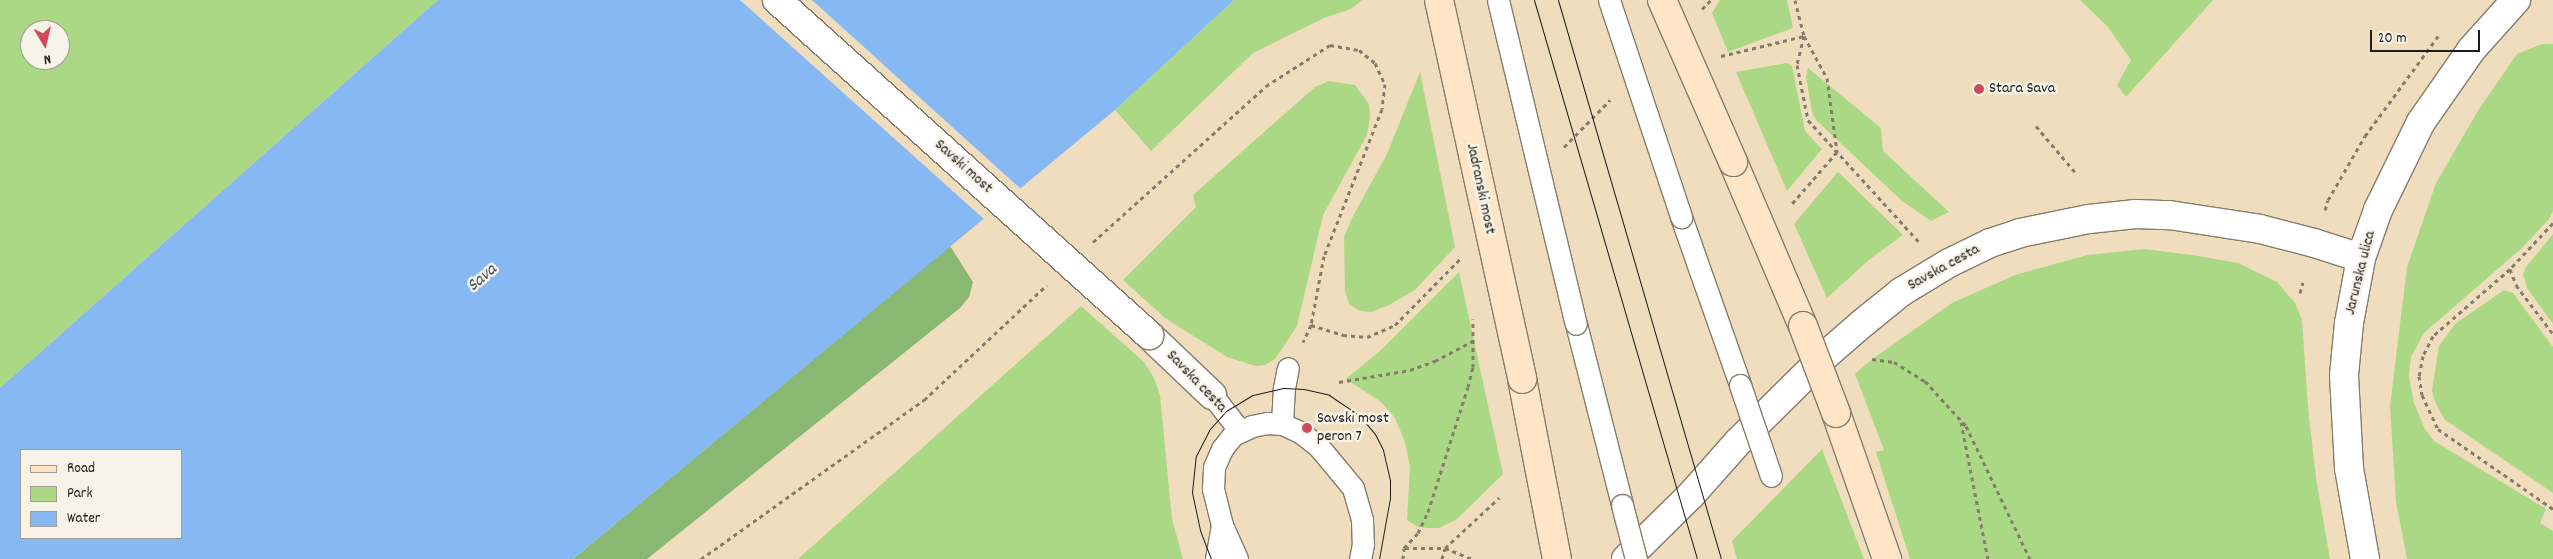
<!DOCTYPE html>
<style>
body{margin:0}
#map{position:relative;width:2553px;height:559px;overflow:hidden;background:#f0ddbd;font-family:Dekko,sans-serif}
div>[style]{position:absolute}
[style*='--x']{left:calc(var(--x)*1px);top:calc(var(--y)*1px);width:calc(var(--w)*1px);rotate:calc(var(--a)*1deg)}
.green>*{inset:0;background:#abd884}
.forest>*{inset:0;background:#88b872}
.water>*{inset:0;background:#86b9f4}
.pier>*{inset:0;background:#f0ddbd}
.path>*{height:3px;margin-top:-1.5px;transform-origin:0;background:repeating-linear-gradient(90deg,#867c6c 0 4px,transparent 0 8px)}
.roads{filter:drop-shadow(1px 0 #867c6c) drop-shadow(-1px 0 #867c6c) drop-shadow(0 1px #867c6c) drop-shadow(0 -1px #867c6c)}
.service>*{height:21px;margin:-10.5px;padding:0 10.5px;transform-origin:10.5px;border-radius:10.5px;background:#fff}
.pedestrian>*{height:28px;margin:-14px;padding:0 14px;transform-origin:14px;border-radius:14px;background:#fff}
.minor>*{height:28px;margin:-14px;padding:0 14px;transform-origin:14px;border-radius:14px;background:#fff}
.tertiary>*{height:28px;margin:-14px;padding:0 14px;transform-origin:14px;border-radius:14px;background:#fff}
.secondary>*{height:28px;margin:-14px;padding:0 14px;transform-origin:14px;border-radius:14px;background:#fde5c5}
.tram>*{height:1px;margin:-0.5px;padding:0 0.5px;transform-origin:0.5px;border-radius:0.5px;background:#1c1c1c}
.bridges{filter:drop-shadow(1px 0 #867c6c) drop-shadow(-1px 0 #867c6c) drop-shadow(0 1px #867c6c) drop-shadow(0 -1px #867c6c)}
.service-bridge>*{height:21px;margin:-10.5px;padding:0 10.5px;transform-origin:10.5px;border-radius:10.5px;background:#fff}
.pedestrian-bridge>*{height:28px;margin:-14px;padding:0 14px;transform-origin:14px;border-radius:14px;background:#fff}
.secondary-bridge>*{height:28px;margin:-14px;padding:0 14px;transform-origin:14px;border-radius:14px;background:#fde5c5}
.dots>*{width:14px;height:14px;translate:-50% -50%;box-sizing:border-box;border:2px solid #f7f3e8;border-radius:50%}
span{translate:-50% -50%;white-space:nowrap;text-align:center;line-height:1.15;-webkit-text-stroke:5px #f7f3e8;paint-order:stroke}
.poi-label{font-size:16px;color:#1c1c1c}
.left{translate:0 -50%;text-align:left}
.street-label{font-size:16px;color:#1c1c1c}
.water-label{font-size:18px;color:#415368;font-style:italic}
.legend{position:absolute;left:20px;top:449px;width:162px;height:90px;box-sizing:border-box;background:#f7f3e8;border:1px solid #9f9d96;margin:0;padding:6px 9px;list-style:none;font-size:15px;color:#1c1c1c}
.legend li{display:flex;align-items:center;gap:10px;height:25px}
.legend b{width:25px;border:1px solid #9f9d96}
.north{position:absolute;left:20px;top:20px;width:50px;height:50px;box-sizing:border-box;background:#f7f3e8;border:1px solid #9f9d96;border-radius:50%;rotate:171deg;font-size:14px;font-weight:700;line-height:20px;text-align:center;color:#1c1c1c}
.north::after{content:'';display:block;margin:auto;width:18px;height:22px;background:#d1495b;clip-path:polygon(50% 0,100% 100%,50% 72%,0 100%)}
.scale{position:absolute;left:2370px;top:30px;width:110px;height:22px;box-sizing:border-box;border:2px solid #1c1c1c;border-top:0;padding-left:6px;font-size:15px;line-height:18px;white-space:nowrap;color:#1c1c1c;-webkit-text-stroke:4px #f7f3e8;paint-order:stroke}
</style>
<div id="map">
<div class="green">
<div style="clip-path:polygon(evenodd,0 0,438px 0,0 388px,0 0,30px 30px,60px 30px,60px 60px,30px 60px,30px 30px)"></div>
<div style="clip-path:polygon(1234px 0,1362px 0,1351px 9px,1324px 18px,1253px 53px,1151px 151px,1115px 110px)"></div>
<div style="clip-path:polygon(1720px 0,1787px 0,1793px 28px,1728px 52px,1712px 13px)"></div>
<div style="clip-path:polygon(2080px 0,2213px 0,2126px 97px,2117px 85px,2131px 60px,2107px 26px)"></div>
<div style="clip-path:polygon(2542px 44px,2553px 44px,2553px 211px,2550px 218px,2523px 247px,2424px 333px,2411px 357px,2409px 377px,2414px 403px,2425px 429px,2434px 441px,2546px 509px,2540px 523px,2553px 531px,2553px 559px,2407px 559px,2396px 502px,2390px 406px,2407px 267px,2436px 183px,2479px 109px,2517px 54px)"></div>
<div style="clip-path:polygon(1787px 63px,1792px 66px,1805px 131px,1822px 149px,1787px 191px,1736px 72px)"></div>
<div style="clip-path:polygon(1808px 68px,1881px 128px,1883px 151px,1949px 212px,1931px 221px,1902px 201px,1816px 120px,1812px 112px,1806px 77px)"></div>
<div style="clip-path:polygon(1420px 72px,1455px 247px,1415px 290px,1389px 305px,1371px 312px,1360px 311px,1349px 304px,1345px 291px,1344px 237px,1352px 218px,1387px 154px)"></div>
<div style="clip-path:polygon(1329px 81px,1355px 85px,1369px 104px,1370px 118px,1367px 135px,1323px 215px,1297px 326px,1275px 359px,1265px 365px,1256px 366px,1227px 357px,1165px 318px,1123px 280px,1196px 207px,1193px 195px,1315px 87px)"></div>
<div style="clip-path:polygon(1838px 172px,1903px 235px,1870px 259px,1827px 298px,1794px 224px)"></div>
<div style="clip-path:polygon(2553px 234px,2553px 324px,2527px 288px,2523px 274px,2526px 267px)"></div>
<div style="clip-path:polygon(2144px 249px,2192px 255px,2238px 263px,2277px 282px,2295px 303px,2302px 320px,2308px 408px,2316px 478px,2330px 559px,1910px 559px,1876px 452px,1884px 450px,1855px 374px,1871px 360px,1952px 303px,2015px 275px,2088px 255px)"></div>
<div style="clip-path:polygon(1459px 272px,1503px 474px,1457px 519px,1439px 528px,1427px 528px,1418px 527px,1407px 520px,1410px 467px,1405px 442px,1395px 418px,1381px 402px,1346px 379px,1380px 351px)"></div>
<div style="clip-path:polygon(2504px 290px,2513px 293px,2553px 347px,2553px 493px,2445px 420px,2435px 402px,2432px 390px,2439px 346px,2455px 324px)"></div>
<div style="clip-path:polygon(1081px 306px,1144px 362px,1154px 378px,1160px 395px,1172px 519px,1183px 559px,798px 559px)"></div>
<div style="clip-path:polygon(1822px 449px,1864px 559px,1737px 559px,1732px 541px)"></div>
</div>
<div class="forest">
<div style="clip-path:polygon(950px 246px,973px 282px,969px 297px,960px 308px,647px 559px,573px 559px)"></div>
</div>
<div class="water">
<div style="clip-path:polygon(evenodd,438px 0,1234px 0,1115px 110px,573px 559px,0 559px,0 388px,438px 0,21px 450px,181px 450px,181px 538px,21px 538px,21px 450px)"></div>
</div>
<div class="pier">
<div style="clip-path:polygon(740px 0,812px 0,1022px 190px,985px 220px)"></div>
</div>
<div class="path">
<div style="--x:1795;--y:0;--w:37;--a:76"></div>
<div style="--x:1804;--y:36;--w:30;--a:104"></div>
<div style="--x:1797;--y:65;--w:56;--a:78.7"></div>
<div style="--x:1808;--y:120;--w:164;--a:47.7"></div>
<div style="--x:1702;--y:9;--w:13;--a:-45"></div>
<div style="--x:1721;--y:56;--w:85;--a:-13.5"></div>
<div style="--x:1804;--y:36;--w:48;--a:61.3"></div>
<div style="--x:1827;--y:78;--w:75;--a:82.3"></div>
<div style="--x:1837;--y:152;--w:70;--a:131"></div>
<div style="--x:2036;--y:126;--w:60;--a:49.7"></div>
<div style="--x:1564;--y:147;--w:66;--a:-45.6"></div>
<div style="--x:2325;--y:210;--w:10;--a:-73"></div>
<div style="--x:2328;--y:200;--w:74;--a:-60"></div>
<div style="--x:2365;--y:136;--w:125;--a:-53.8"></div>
<div style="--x:2553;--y:223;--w:63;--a:133.1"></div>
<div style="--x:2510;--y:269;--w:102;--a:139"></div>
<div style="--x:2433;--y:336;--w:22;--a:117"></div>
<div style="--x:2423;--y:356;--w:20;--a:101"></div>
<div style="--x:2419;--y:376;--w:19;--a:81"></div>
<div style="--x:2422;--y:395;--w:38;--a:65"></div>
<div style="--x:2438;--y:429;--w:140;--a:34.8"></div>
<div style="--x:1093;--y:242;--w:233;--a:-42"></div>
<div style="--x:1266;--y:86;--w:76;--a:-32.6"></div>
<div style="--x:1330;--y:45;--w:29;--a:10"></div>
<div style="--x:1359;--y:50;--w:21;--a:39"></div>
<div style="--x:1375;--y:63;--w:23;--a:65"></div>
<div style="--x:1385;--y:84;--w:25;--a:97"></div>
<div style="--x:1382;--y:109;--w:158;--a:111.5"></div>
<div style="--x:1324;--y:256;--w:70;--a:100.7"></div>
<div style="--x:1311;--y:325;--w:19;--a:115"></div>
<div style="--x:2510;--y:269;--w:17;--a:69"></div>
<div style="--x:2516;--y:285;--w:61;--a:52.9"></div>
<div style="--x:2300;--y:293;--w:11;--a:-75"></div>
<div style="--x:1311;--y:325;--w:34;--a:17"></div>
<div style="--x:1343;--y:335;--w:24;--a:5"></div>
<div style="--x:1367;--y:337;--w:30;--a:-23"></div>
<div style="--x:1395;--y:325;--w:94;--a:-45.4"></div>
<div style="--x:1872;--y:359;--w:22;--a:8"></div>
<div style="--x:1894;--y:362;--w:36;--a:32"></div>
<div style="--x:1925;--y:381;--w:61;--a:47.7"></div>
<div style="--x:1966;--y:426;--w:148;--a:64.3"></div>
<div style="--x:1339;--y:382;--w:72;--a:-9.6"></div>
<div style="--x:1410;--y:370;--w:27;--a:-20"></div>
<div style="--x:1435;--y:361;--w:43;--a:-27.8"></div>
<div style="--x:1961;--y:422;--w:140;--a:78.9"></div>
<div style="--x:1405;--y:548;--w:40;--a:0"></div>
<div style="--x:1445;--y:548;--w:29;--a:22"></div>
<div style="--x:701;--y:559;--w:274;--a:-35.5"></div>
<div style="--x:924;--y:400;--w:168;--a:-43.1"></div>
<div style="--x:1403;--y:559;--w:11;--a:-85"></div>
<div style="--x:1404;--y:548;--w:21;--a:-47"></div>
<div style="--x:1418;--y:533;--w:23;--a:-65"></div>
<div style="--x:1428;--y:512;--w:131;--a:-72.3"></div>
<div style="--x:1468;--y:387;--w:21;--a:-76"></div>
<div style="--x:1473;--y:367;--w:48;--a:-90"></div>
<div style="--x:1442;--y:559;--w:11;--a:-75"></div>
<div style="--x:1445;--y:548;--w:74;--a:-42.8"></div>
</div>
<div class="roads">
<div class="service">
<div style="--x:1681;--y:217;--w:178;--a:70.6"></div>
<div style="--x:1576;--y:324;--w:187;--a:75.7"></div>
<div style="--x:1212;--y:395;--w:46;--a:52.1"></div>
<div style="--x:1282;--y:424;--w:36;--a:-87"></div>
<div style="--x:1284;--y:388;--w:20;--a:-79"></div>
<div style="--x:1222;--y:525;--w:37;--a:66"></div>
<div style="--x:1216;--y:559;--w:35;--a:-80"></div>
<div style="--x:1222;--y:525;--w:38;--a:-104"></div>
<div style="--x:1213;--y:488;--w:21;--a:-87"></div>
<div style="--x:1214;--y:467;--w:20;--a:-66"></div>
<div style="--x:1222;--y:449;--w:18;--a:-52"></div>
<div style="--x:1233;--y:435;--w:21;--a:-25"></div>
<div style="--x:1252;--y:426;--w:15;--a:-11"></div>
<div style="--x:1267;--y:423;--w:15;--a:4"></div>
<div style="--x:1282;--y:424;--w:20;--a:24"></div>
<div style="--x:1300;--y:432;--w:24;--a:38"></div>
<div style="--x:1319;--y:447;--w:53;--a:50.3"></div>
<div style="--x:1353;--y:488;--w:33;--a:74"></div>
<div style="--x:1362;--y:520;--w:24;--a:88"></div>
<div style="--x:1363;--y:544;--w:15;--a:101"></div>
</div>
<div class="pedestrian">
<div style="--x:1149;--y:335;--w:87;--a:43.6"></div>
</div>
<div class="minor">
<div style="--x:1626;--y:559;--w:91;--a:-44.6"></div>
<div style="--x:1691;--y:495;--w:72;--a:-48.4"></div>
<div style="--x:1739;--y:441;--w:124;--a:-44.7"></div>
<div style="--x:1827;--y:354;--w:49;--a:-40.9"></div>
<div style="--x:1864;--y:322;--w:48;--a:-39"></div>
<div style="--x:1901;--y:292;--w:56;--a:-31.1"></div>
<div style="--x:1949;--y:263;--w:46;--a:-26"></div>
<div style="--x:1990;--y:243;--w:32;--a:-18"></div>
<div style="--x:2020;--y:233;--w:70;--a:-11.5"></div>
<div style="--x:2089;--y:219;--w:47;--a:-6.1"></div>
<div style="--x:2136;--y:214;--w:33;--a:2"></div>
<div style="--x:2169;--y:215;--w:92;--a:8.7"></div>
<div style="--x:2260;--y:229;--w:56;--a:14.5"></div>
<div style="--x:2314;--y:243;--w:49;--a:17.7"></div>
</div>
<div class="tertiary">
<div style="--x:2365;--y:559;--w:92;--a:-100"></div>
<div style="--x:2349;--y:468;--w:93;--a:-93.1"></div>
<div style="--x:2344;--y:375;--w:52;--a:-84.5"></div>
<div style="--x:2349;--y:323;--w:66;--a:-79.5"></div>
<div style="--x:2361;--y:258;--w:51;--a:-70.5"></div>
<div style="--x:2378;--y:210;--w:98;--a:-64"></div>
<div style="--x:2421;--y:122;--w:89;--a:-55.1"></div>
<div style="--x:2472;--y:49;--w:66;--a:-48.1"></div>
</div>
<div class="secondary">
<div style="--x:1733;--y:162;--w:178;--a:66.9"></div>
<div style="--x:1522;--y:379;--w:183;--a:79"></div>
<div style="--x:1836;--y:413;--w:155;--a:70.7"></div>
</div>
</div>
<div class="tram">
<div style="--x:1534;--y:0;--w:582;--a:73.74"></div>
<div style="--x:1558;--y:0;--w:582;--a:73.74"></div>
<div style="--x:1211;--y:559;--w:31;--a:-111"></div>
<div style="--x:1200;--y:530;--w:39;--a:-102"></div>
<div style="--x:1192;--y:492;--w:36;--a:-84"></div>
<div style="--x:1196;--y:456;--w:29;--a:-63"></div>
<div style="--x:1209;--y:430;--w:25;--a:-48"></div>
<div style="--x:1226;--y:411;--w:31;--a:-31"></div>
<div style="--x:1253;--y:395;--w:32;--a:-13"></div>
<div style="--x:1284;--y:388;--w:20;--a:3"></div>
<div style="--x:1304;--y:389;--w:26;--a:13"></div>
<div style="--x:1329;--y:395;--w:36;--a:34"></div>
<div style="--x:1359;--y:415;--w:25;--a:50"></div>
<div style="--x:1375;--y:434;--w:18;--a:63"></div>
<div style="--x:1383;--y:450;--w:32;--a:77"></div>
<div style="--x:1390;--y:481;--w:17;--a:90"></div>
<div style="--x:1390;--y:498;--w:62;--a:100.2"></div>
</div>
<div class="bridges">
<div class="service-bridge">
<div style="--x:1498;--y:0;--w:333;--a:76.5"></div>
<div style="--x:1609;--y:0;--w:229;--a:71.6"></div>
<div style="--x:1740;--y:385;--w:96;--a:71.2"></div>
<div style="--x:1622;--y:505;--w:56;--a:75.5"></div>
</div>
<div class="pedestrian-bridge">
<div style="--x:777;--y:0;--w:501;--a:42"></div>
</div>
<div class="secondary-bridge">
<div style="--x:1439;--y:0;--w:388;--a:77.6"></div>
<div style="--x:1662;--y:0;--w:177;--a:66.3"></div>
<div style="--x:1803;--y:326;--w:93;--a:69.2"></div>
</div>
</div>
<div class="dots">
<div style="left:1979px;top:89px;background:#d1495b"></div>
<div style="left:1307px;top:428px;background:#d1495b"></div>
</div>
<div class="poi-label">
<span class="left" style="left:1989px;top:89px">Stara Sava</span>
<span class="left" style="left:1317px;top:428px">Savski most<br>peron 7</span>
</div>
<div class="street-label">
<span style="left:963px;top:167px;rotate:42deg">Savski most</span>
<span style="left:1480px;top:189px;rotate:78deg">Jadranski most</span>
<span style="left:1944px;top:268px;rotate:-29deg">Savska cesta</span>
<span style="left:2361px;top:273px;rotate:-76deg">Jarunska ulica</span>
<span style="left:1196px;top:382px;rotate:46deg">Savska cesta</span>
</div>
<div class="water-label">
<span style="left:483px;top:279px;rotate:-41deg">Sava</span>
</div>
<ul class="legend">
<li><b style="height:6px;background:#fde5c5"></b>Road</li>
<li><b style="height:14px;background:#abd884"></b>Park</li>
<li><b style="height:14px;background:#86b9f4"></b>Water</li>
</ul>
<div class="north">N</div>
<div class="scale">20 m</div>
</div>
